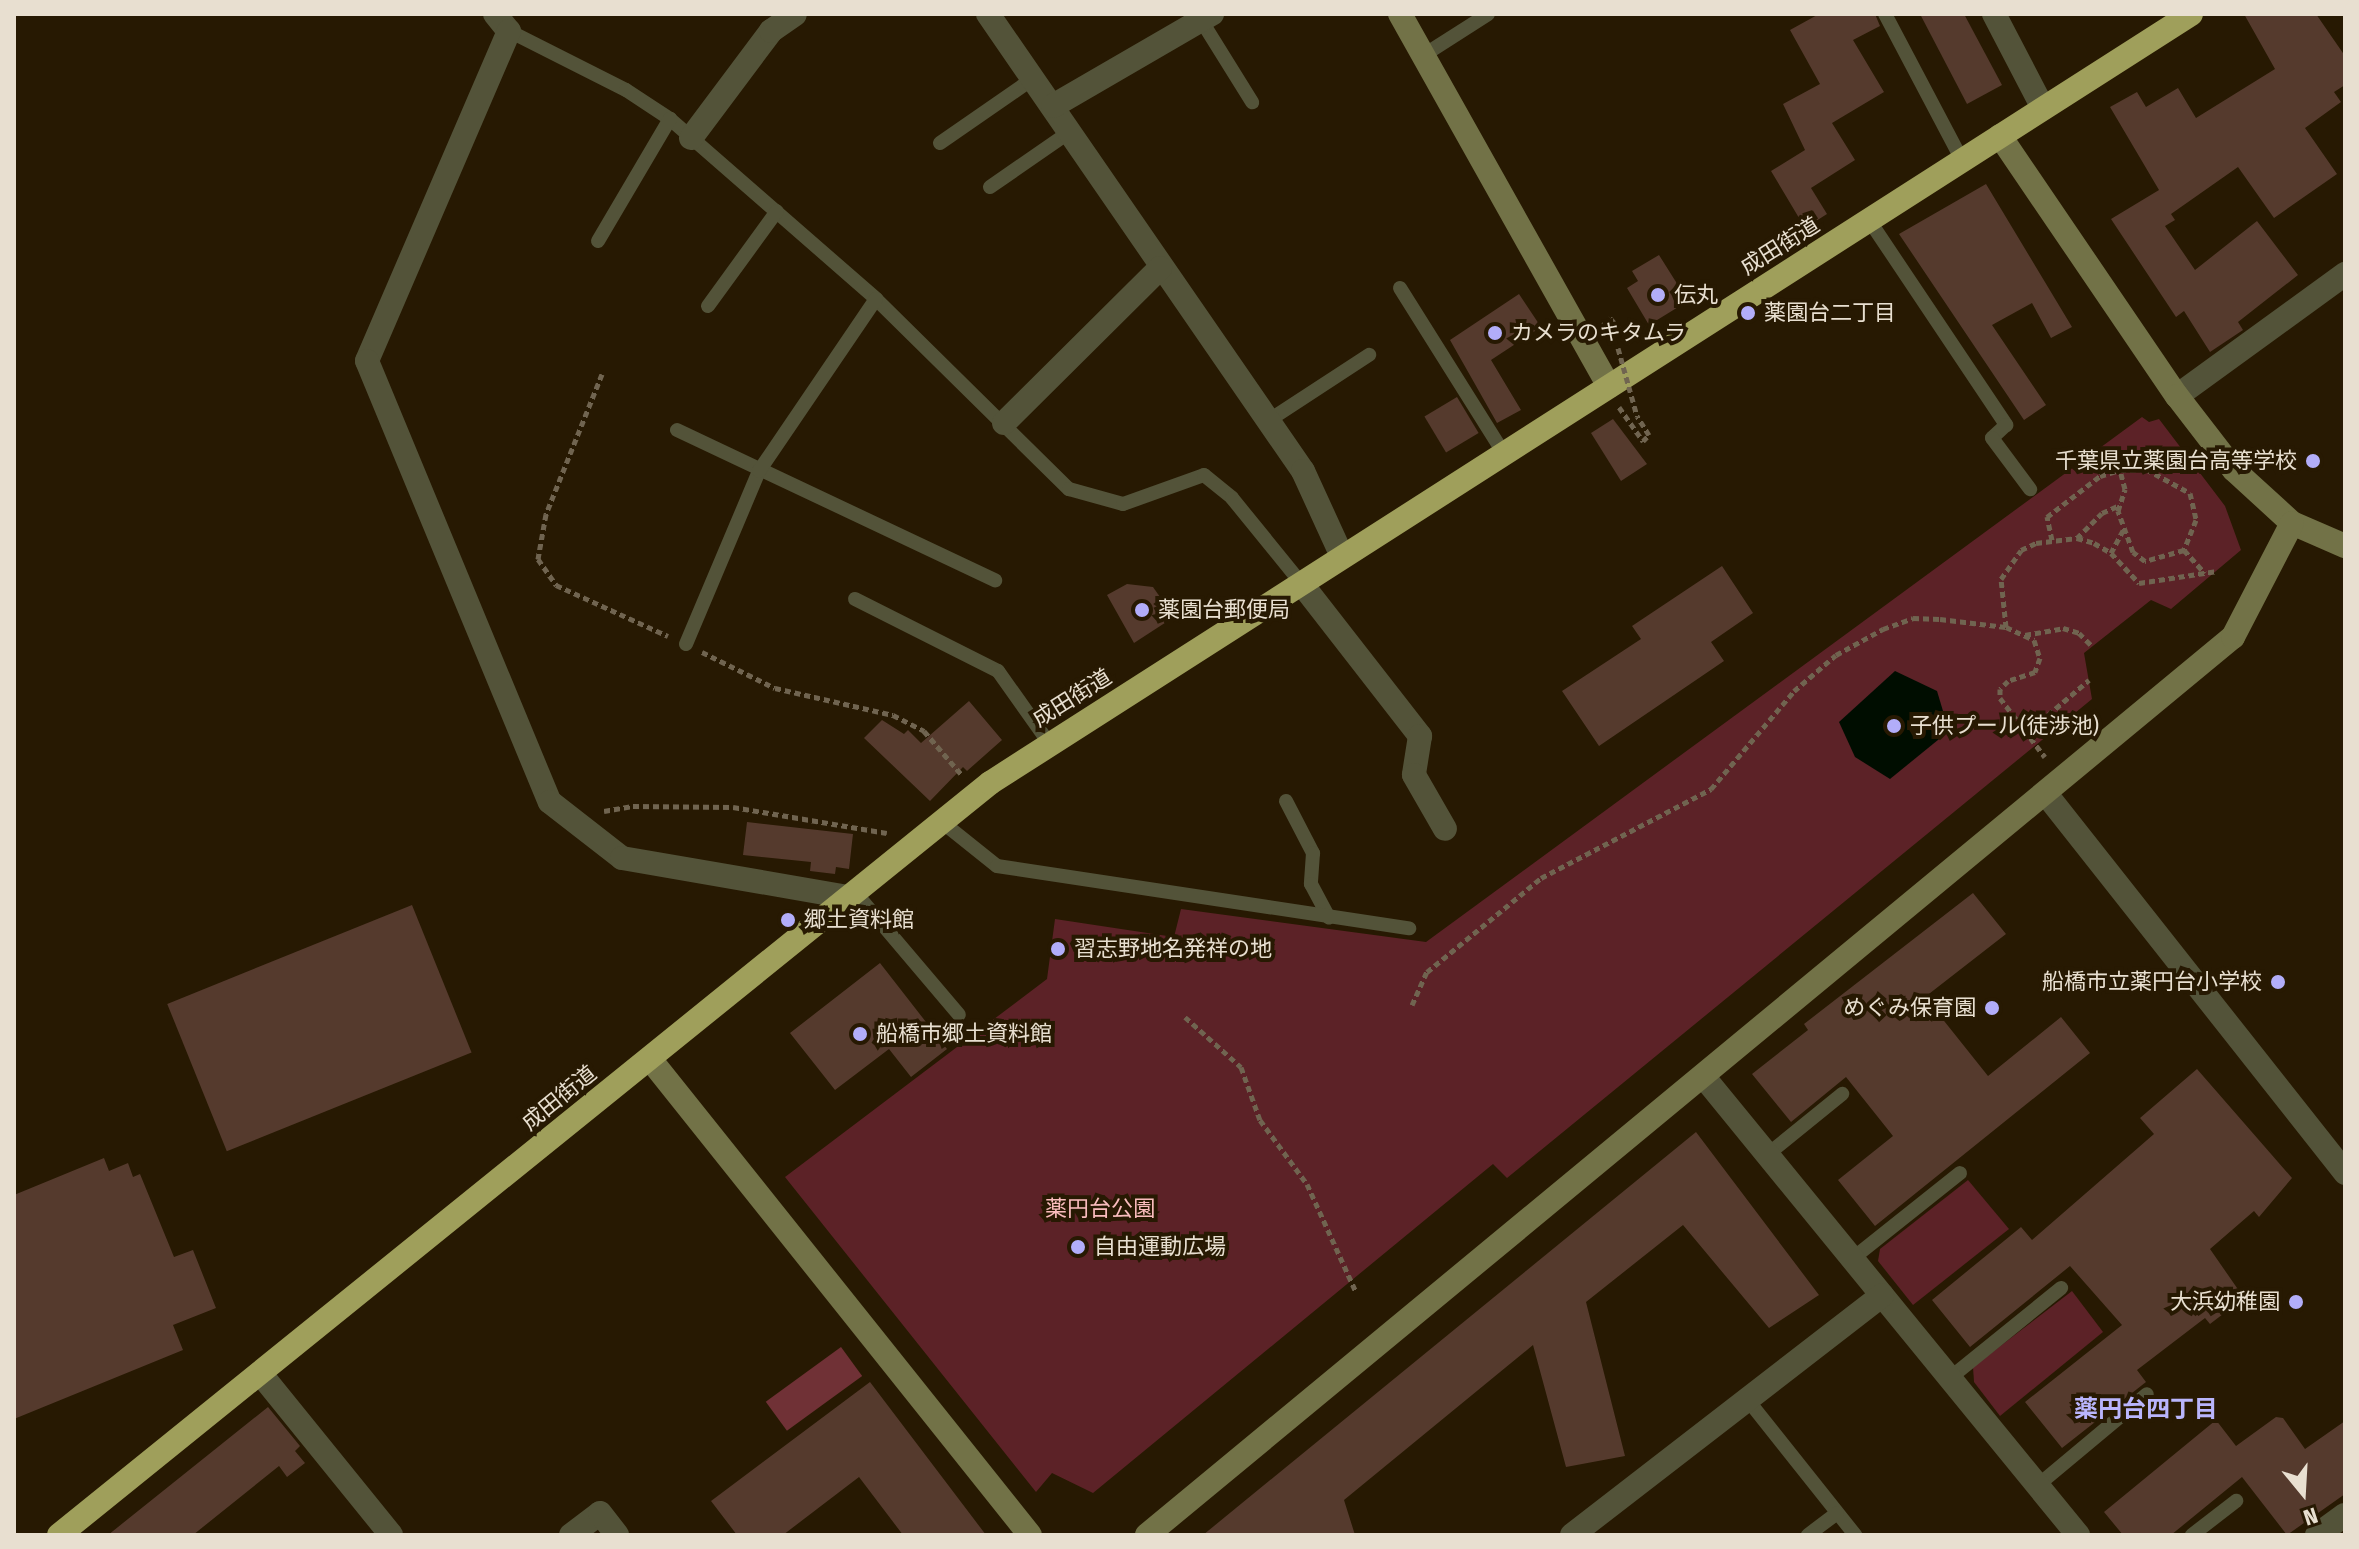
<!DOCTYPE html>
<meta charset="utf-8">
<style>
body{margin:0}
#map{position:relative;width:2359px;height:1549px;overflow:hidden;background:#271902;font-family:"Fira Sans Condensed","Noto Sans JP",sans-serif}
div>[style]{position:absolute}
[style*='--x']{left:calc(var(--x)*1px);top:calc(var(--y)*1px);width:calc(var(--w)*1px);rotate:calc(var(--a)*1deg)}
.green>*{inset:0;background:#5c2227}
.forest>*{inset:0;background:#703136;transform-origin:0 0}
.water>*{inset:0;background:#000d00}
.building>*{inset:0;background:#553a2d;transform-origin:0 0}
.path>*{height:5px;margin-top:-2.5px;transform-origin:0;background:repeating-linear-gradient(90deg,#706450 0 6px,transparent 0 10px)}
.lane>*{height:14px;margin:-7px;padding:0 7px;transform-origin:7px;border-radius:7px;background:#535339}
.street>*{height:24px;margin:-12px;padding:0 12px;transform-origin:12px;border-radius:12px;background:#535339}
.secondary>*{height:24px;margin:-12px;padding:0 12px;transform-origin:12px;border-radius:12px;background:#727247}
.highway>*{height:24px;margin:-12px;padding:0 12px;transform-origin:12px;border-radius:12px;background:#9f9f5b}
.path-bridge>*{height:5px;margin-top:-2.5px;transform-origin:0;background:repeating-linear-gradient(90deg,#706450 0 6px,transparent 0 10px)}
.dots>*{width:22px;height:22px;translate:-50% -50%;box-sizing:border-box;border:4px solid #271902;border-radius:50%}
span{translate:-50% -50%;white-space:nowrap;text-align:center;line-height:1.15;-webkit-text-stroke:8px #271902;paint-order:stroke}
.street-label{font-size:22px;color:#e8dfd0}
.poi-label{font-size:22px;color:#e8dfd0}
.left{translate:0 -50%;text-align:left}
.right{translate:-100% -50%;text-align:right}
.park-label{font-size:22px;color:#fabcbd}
.neighbourhood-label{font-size:24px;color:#b9b5fc;font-weight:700}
.frame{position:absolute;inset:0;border:16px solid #e8dfd0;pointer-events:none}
.north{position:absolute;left:2263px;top:1453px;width:80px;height:80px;-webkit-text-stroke:6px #271902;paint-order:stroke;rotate:162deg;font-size:22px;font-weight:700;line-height:32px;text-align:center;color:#e8dfd0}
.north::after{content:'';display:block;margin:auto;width:28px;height:36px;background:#e8dfd0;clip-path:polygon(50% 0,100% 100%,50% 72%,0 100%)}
</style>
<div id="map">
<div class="green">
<div style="clip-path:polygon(2142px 417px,2149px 422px,2159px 419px,2225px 506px,2241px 550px,2171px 609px,2151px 600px,2084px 653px,2092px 699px,1507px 1178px,1493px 1164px,1093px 1493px,1052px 1473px,1036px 1492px,785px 1177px,1047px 979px,1055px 919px,1174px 937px,1181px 909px,1426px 942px)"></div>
<div style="clip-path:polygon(1968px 1180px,2009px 1229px,1913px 1305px,1878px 1261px,1880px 1249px)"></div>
<div style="clip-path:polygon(2072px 1291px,2103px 1332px,2000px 1416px,1974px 1382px,1973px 1367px)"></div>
</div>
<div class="forest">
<div style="left:841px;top:1347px;width:36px;height:93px;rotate:54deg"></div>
</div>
<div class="water">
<div style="clip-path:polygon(1895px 671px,1937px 691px,1949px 731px,1890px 779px,1855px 757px,1839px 722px)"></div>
</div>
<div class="building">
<div style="clip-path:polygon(1819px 14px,1875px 14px,1880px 26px,1853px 40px,1884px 92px,1832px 123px,1855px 160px,1811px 188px,1827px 214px,1805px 228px,1771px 171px,1805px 150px,1783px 104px,1820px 84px,1790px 30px)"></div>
<div style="clip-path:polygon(1920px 14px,1964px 14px,2002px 85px,1967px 104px)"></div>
<div style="clip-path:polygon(2244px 14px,2316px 14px,2345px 56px,2345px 85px,2334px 92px,2341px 102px,2305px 128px,2337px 174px,2274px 218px,2238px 167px,2171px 214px,2175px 220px,2165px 226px,2195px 270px,2257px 221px,2298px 275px,2238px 322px,2243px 330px,2210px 352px,2184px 311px,2176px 317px,2111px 219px,2159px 190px,2110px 107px,2137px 92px,2146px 107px,2178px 88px,2196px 118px,2275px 69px)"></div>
<div style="clip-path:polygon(1986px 184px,2072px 327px,2051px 338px,2032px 303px,1992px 325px,2046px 405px,2024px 420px,1899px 234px)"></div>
<div style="clip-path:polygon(1659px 255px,1688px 301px,1649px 325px,1627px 288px,1638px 281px,1632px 271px)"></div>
<div style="clip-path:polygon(1519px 294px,1541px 327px,1491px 360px,1521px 410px,1497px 423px,1450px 340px)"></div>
<div style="left:1457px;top:397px;width:42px;height:38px;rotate:59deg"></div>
<div style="clip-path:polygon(1613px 419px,1647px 464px,1621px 481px,1591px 433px)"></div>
<div style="clip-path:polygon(1722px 566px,1753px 613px,1711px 642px,1724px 661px,1599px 746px,1562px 691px,1641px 639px,1632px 626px)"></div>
<div style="clip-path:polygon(1127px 584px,1153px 587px,1174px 617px,1134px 643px,1107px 595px)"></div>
<div style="clip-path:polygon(969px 701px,1002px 740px,967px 771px,963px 767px,930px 801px,864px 738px,882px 720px,904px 734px,908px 730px,921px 743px)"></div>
<div style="clip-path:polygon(747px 822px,853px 834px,849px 869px,836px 867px,835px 874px,810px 871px,811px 862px,743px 855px)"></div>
<div style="clip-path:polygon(1973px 893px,2006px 934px,1925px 997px,1988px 1076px,2061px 1017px,2090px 1053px,1875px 1226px,1838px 1180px,1893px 1136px,1846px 1077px,1791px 1122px,1752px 1074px,1808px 1030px,1804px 1024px)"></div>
<div style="left:412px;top:905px;width:159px;height:264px;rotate:68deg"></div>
<div style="clip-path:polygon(880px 963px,947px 1049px,911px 1077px,889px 1049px,835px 1090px,790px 1033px)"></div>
<div style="clip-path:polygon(2197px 1069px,2292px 1178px,2259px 1217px,2254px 1211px,2210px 1249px,2244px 1298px,2210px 1324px,2205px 1318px,2137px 1370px,2146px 1382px,2062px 1448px,2025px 1402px,2122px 1325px,2070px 1266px,1970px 1347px,1932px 1300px,2021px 1227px,2032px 1240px,2154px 1134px,2140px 1118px)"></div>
<div style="clip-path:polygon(1696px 1132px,1819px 1295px,1769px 1328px,1683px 1225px,1586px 1302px,1625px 1456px,1566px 1467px,1533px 1345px,1344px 1500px,1355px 1535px,1203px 1535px)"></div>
<div style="clip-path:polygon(104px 1158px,109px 1171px,128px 1163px,133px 1177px,140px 1174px,174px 1257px,193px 1250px,216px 1308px,173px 1325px,183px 1350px,14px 1419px,14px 1195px)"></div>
<div style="clip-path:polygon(870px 1382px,986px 1535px,903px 1535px,859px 1477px,783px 1535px,737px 1535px,711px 1501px)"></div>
<div style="clip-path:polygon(268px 1407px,300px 1446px,295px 1451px,305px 1463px,287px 1477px,279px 1466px,193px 1535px,108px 1535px)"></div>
<div style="clip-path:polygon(2276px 1417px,2283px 1418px,2305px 1449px,2345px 1421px,2345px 1494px,2287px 1535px,2242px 1477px,2171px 1535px,2123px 1535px,2104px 1512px,2216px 1420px,2236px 1446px)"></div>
</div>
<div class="path">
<div style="--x:1603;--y:325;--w:10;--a:-45"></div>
<div style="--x:1610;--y:318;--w:32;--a:49"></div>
<div style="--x:602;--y:374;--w:151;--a:111.8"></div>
<div style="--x:546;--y:514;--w:46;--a:100.1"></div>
<div style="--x:538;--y:559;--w:32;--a:55"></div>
<div style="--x:556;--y:585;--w:123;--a:24.5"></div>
<div style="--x:1619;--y:407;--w:42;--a:54.8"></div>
<div style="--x:1643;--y:441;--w:8;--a:-45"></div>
<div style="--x:1649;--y:435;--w:22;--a:-122"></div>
<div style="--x:2077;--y:538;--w:35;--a:-45"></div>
<div style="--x:2102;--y:513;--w:20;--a:-24"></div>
<div style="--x:2052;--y:540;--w:24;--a:-102"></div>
<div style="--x:2047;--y:517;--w:67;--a:-37.7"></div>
<div style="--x:2100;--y:476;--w:21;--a:-17"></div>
<div style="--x:2120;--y:470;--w:26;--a:-2"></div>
<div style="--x:2146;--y:469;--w:50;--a:28.6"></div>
<div style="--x:2190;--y:493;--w:28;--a:77"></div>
<div style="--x:2196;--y:520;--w:32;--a:112"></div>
<div style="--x:2184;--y:550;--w:41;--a:164.2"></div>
<div style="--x:2145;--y:561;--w:15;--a:-143"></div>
<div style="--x:2133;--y:552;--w:44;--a:-110.1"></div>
<div style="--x:2118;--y:511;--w:23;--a:-72"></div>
<div style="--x:2125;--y:489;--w:20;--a:-105"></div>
<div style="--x:2184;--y:550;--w:31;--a:48"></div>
<div style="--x:2111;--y:553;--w:27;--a:-62"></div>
<div style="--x:2006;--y:627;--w:48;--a:-95.9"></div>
<div style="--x:2001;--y:579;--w:35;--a:-55"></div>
<div style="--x:2021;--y:550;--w:17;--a:-25"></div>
<div style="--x:2036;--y:543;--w:41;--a:-7"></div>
<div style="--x:2077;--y:538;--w:18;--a:16"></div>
<div style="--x:2094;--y:543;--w:20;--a:30"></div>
<div style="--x:2111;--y:553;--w:41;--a:47"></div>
<div style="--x:2139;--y:583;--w:79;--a:-8.7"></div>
<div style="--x:2025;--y:635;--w:39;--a:-10"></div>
<div style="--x:2063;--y:628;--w:17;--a:17"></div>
<div style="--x:2079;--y:633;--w:18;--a:45"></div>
<div style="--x:702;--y:652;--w:81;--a:26.3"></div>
<div style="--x:775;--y:688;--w:121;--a:12.9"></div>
<div style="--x:893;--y:715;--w:35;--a:27"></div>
<div style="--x:924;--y:731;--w:57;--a:49.3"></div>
<div style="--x:2017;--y:719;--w:16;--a:15"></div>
<div style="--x:2032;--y:723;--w:18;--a:-27"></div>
<div style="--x:2048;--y:715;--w:54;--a:-40.5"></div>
<div style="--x:604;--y:811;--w:29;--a:-10"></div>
<div style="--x:633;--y:806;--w:100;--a:0.6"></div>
<div style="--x:733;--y:807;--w:156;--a:9.6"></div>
<div style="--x:1412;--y:1005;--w:36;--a:-66"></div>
<div style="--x:1427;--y:972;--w:148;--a:-39.5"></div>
<div style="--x:1541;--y:878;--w:192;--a:-27.6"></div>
<div style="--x:1711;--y:789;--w:128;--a:-49.7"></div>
<div style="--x:1794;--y:691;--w:55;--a:-40.6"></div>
<div style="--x:1836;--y:655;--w:54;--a:-29"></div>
<div style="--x:1883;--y:629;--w:32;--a:-20"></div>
<div style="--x:1913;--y:618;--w:27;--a:2"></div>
<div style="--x:1940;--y:619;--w:66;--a:6.9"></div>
<div style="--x:2006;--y:627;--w:31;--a:25"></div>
<div style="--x:2034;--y:640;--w:19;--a:72"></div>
<div style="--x:2040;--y:658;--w:15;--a:110"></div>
<div style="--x:2035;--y:672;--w:28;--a:162"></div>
<div style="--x:2008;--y:681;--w:11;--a:135"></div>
<div style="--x:2000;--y:689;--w:9;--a:90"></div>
<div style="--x:2000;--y:698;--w:74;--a:52.7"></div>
<div style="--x:1185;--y:1017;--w:75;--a:41.8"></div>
<div style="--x:1241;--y:1067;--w:56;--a:70.3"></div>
<div style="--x:1260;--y:1120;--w:79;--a:53.7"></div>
<div style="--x:1307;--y:1184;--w:119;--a:65.6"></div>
</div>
<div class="lane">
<div style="--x:1885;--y:14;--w:167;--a:62.2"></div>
<div style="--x:1201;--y:20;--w:97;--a:58.1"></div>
<div style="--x:509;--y:31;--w:131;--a:26.8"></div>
<div style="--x:626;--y:90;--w:53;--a:33.4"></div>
<div style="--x:670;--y:119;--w:274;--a:41.1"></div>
<div style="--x:876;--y:299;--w:271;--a:44.6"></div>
<div style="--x:1069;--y:489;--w:56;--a:15.5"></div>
<div style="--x:1123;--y:504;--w:86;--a:-19.7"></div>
<div style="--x:1204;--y:475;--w:36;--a:39"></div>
<div style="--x:1232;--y:498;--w:109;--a:50.9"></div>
<div style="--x:1424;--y:55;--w:76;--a:-32.6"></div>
<div style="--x:940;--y:143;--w:114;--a:-34.7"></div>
<div style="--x:990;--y:187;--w:98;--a:-34.7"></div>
<div style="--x:1869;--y:220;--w:247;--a:56.2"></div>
<div style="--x:2006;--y:425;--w:19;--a:137"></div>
<div style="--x:1992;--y:438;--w:64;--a:53.3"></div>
<div style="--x:598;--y:241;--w:142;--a:-59.5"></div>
<div style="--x:1400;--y:288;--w:194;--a:57.9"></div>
<div style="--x:708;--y:306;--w:117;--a:-54"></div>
<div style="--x:1268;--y:421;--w:121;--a:-33.2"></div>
<div style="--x:677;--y:430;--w:352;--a:25.3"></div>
<div style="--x:855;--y:599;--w:160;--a:26.7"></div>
<div style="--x:998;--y:671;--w:88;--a:54.7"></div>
<div style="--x:686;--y:644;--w:188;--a:-67.1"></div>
<div style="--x:759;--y:471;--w:208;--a:-55.8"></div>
<div style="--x:1286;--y:801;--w:59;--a:62.6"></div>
<div style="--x:1313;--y:853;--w:31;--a:94"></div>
<div style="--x:1311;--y:884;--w:38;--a:62"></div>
<div style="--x:942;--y:822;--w:70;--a:38.7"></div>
<div style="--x:997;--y:866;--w:417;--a:8.6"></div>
<div style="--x:854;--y:891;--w:162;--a:49.7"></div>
<div style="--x:1767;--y:1155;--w:97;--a:-39.1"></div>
<div style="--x:1852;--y:1259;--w:138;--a:-38.5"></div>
<div style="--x:1950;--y:1378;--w:143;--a:-39"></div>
<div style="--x:1747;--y:1399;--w:174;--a:51.5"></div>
<div style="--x:2037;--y:1486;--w:143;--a:-39.9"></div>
<div style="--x:1808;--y:1535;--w:36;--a:-37"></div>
<div style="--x:2192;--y:1535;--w:56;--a:-37.7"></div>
</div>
<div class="street">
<div style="--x:495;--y:14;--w:22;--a:51"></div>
<div style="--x:509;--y:31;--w:359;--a:113.3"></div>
<div style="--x:367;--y:361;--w:477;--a:67.5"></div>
<div style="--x:550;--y:802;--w:91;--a:37.9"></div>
<div style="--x:622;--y:858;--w:228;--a:9.8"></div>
<div style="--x:988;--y:14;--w:555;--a:55.42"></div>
<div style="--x:1303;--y:471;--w:94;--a:65.4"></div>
<div style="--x:1994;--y:14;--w:106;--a:62.5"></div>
<div style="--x:1053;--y:106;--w:184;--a:-30.1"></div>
<div style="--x:691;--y:138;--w:134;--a:-53.2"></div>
<div style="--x:771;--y:31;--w:29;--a:-35"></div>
<div style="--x:2177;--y:396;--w:208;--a:-36"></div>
<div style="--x:1004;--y:423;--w:220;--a:-44.8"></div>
<div style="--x:1301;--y:583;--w:194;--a:52.1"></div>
<div style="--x:1420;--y:736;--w:39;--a:99"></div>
<div style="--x:1414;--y:775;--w:62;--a:60.1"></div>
<div style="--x:2046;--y:794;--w:483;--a:51.7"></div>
<div style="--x:1703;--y:1076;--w:593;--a:50.75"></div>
<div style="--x:260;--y:1373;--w:208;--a:51"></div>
<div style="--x:571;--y:1535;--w:36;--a:-37"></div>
<div style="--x:600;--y:1513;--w:28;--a:52"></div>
<div style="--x:1572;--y:1535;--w:392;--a:-37.7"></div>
<div style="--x:2317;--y:1535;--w:34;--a:-36"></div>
</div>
<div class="secondary">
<div style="--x:1400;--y:14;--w:427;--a:60.7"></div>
<div style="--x:2000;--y:136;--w:315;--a:55.8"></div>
<div style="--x:2177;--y:396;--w:93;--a:52.4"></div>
<div style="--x:2234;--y:470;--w:79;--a:42.4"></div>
<div style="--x:2292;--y:523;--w:58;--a:23.5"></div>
<div style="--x:650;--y:1059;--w:609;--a:51.4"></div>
<div style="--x:1147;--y:1535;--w:1409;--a:-39.59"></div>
<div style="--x:2233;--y:637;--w:128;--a:-62.6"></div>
</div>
<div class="highway">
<div style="--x:59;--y:1535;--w:1197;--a:-38.93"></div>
<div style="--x:990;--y:783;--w:1426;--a:-32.63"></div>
</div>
<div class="path-bridge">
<div style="--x:1618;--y:348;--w:71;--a:74.4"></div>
</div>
<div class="dots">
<div style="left:1658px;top:295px;background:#b2adf9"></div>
<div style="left:1748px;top:313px;background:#b2adf9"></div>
<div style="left:1495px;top:333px;background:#b2adf9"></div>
<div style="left:2313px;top:461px;background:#b2adf9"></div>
<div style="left:1142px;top:610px;background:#b2adf9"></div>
<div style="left:1894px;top:726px;background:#b2adf9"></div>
<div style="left:788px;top:920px;background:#b2adf9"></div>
<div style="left:1058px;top:949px;background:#b2adf9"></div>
<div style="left:2278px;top:982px;background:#b2adf9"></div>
<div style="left:1992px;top:1008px;background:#b2adf9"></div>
<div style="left:860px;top:1034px;background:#b2adf9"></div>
<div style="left:1078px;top:1247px;background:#b2adf9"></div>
<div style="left:2296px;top:1302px;background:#b2adf9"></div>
</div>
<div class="street-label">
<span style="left:1780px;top:246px;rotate:-32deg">成田街道</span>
<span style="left:1072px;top:698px;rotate:-32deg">成田街道</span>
<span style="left:559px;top:1098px;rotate:-39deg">成田街道</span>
</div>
<div class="poi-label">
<span class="left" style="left:1674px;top:295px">伝丸</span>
<span class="left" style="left:1764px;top:313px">薬園台二丁目</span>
<span class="left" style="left:1511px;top:333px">カメラのキタムラ</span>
<span class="right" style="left:2297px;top:461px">千葉県立薬園台高等学校</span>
<span class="left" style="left:1158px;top:610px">薬園台郵便局</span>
<span class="left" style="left:1910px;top:726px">子供プール(徒渉池)</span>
<span class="left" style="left:804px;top:920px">郷土資料館</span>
<span class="left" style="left:1074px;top:949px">習志野地名発祥の地</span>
<span class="right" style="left:2262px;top:982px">船橋市立薬円台小学校</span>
<span class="right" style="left:1976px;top:1008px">めぐみ保育園</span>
<span class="left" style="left:876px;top:1034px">船橋市郷土資料館</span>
<span class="left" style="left:1094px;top:1247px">自由運動広場</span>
<span class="right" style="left:2280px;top:1302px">大浜幼稚園</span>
</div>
<div class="park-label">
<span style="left:1100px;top:1209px">薬円台公園</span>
</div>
<div class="neighbourhood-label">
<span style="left:2146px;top:1410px">薬円台四丁目</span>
</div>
<div class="frame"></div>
<div class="north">N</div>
</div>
